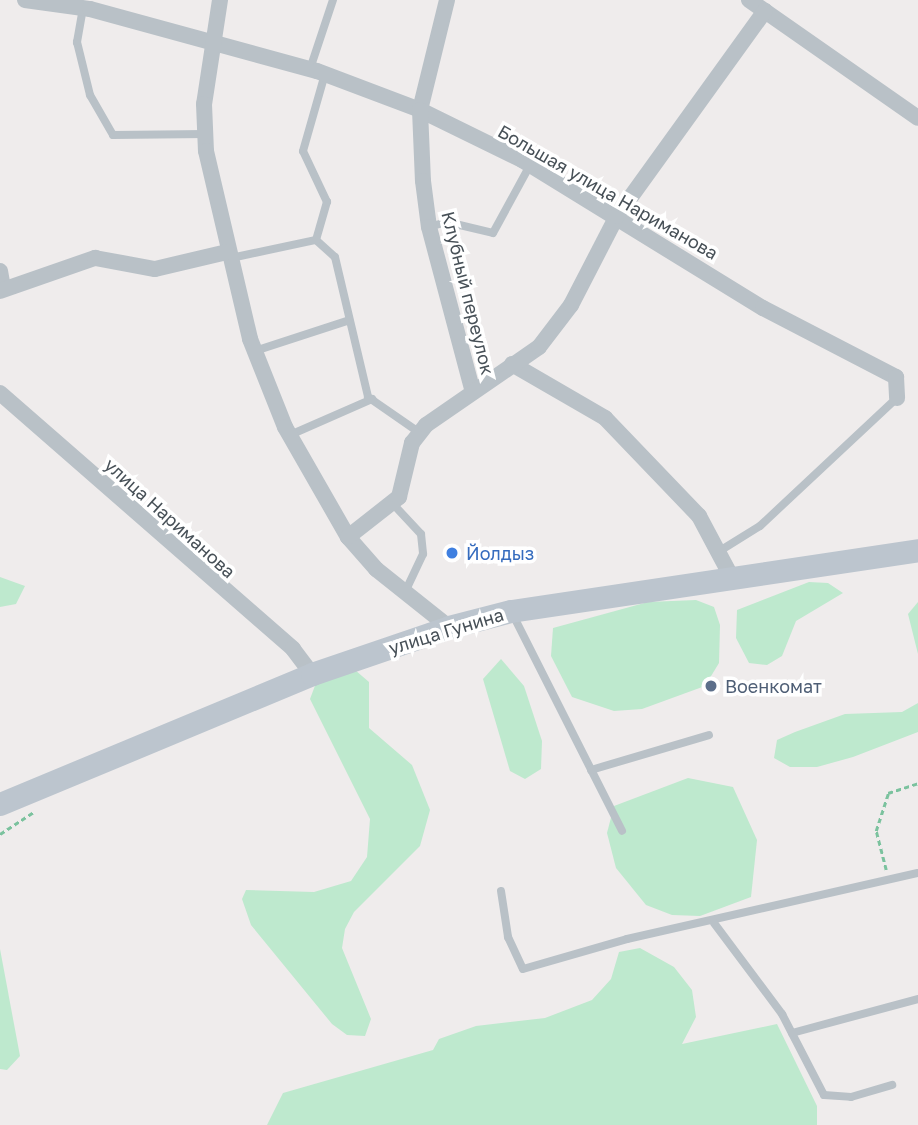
<!DOCTYPE html>
<meta charset="utf-8">
<style>
body{margin:0}
#map{position:relative;width:918px;height:1125px;overflow:hidden;background:#efecec;font-family:"Golos Text",sans-serif}
div>[style]{position:absolute}
[style*='--x']{left:calc(var(--x)*1px);top:calc(var(--y)*1px);width:calc(var(--w)*1px);rotate:calc(var(--a)*1deg)}
.green>*{inset:0;background:#bee9ce}
.path>*{height:2.5px;margin-top:-1.25px;transform-origin:0;background:repeating-linear-gradient(90deg,#7bc29e 0 5px,transparent 0 8.5px)}
.service>*{height:8px;margin:-4px;padding:0 4px;transform-origin:4px;border-radius:4px;background:#b9c1c7}
.minor>*{height:16px;margin:-8px;padding:0 8px;transform-origin:8px;border-radius:8px;background:#b9c1c7}
.secondary>*{height:23px;margin:-11.5px;padding:0 11.5px;transform-origin:11.5px;border-radius:11.5px;background:#bcc5ce}
.dots>*{width:19px;height:19px;translate:-50% -50%;box-sizing:border-box;border:4px solid #fff;border-radius:50%}
span{translate:-50% -50%;white-space:nowrap;text-align:center;line-height:1.15;-webkit-text-stroke:7px #fff;paint-order:stroke}
.street-label{font-size:18px;color:#475057}
.shop-label{font-size:18px;color:#366cbe}
.left{translate:0 -50%;text-align:left}
.service-label{font-size:18px;color:#4e5e75}
</style>
<div id="map">
<div class="green">
<div style="clip-path:polygon(0 577px,25px 586px,16px 604px,0 607px)"></div>
<div style="clip-path:polygon(809px 582px,828px 583px,843px 593px,796px 621px,782px 656px,767px 665px,749px 663px,736px 638px,737px 610px)"></div>
<div style="clip-path:polygon(696px 600px,714px 607px,720px 625px,719px 663px,705px 686px,642px 709px,614px 711px,572px 697px,551px 656px,553px 628px,648px 602px)"></div>
<div style="clip-path:polygon(918px 602px,918px 654px,908px 614px)"></div>
<div style="clip-path:polygon(501px 659px,524px 686px,542px 741px,541px 769px,525px 779px,510px 771px,483px 679px)"></div>
<div style="clip-path:polygon(355px 670px,369px 682px,369px 728px,412px 765px,430px 810px,420px 846px,354px 912px,345px 929px,342px 948px,371px 1019px,365px 1036px,347px 1035px,332px 1024px,251px 925px,242px 899px,246px 890px,314px 892px,351px 881px,367px 857px,370px 819px,310px 699px,316px 683px)"></div>
<div style="clip-path:polygon(918px 703px,918px 732px,853px 757px,817px 767px,790px 767px,774px 758px,777px 740px,795px 732px,845px 714px,902px 712px)"></div>
<div style="clip-path:polygon(688px 778px,733px 787px,757px 840px,751px 897px,700px 916px,672px 915px,646px 905px,616px 868px,607px 833px,614px 806px)"></div>
<div style="clip-path:polygon(640px 948px,674px 967px,692px 990px,696px 1017px,682px 1044px,777px 1024px,817px 1106px,817px 1125px,267px 1125px,283px 1093px,433px 1050px,439px 1039px,476px 1026px,545px 1018px,592px 1000px,611px 979px,619px 952px)"></div>
<div style="clip-path:polygon(0 949px,20px 1056px,7px 1070px,0 1069px)"></div>
</div>
<div class="path">
<div style="--x:0;--y:834;--w:42;--a:-33.3"></div>
<div style="--x:886;--y:870;--w:40;--a:-104.4"></div>
<div style="--x:876;--y:831;--w:40;--a:-72"></div>
<div style="--x:888;--y:793;--w:32;--a:-18"></div>
</div>
<div class="service">
<div style="--x:83;--y:8;--w:35;--a:100"></div>
<div style="--x:77;--y:42;--w:55;--a:76.2"></div>
<div style="--x:90;--y:95;--w:46;--a:60.1"></div>
<div style="--x:113;--y:135;--w:93;--a:-0.6"></div>
<div style="--x:310;--y:69;--w:73;--a:-71.6"></div>
<div style="--x:429;--y:227;--w:19;--a:-16"></div>
<div style="--x:447;--y:222;--w:47;--a:13.4"></div>
<div style="--x:493;--y:233;--w:77;--a:-61.4"></div>
<div style="--x:316;--y:240;--w:25;--a:42"></div>
<div style="--x:335;--y:257;--w:144;--a:76.7"></div>
<div style="--x:368;--y:397;--w:63;--a:34.7"></div>
<div style="--x:231;--y:258;--w:87;--a:-12"></div>
<div style="--x:316;--y:240;--w:40;--a:-74"></div>
<div style="--x:327;--y:202;--w:56;--a:-115.2"></div>
<div style="--x:303;--y:151;--w:80;--a:-74.1"></div>
<div style="--x:255;--y:351;--w:97;--a:-18.1"></div>
<div style="--x:290;--y:435;--w:90;--a:-23.7"></div>
<div style="--x:393;--y:504;--w:41;--a:47"></div>
<div style="--x:421;--y:534;--w:20;--a:84"></div>
<div style="--x:423;--y:554;--w:42;--a:115.3"></div>
<div style="--x:718;--y:552;--w:49;--a:-31.8"></div>
<div style="--x:760;--y:526;--w:187;--a:-43.1"></div>
<div style="--x:512;--y:613;--w:244;--a:63.2"></div>
<div style="--x:591;--y:770;--w:123;--a:-16.5"></div>
<div style="--x:501;--y:891;--w:47;--a:81.3"></div>
<div style="--x:508;--y:937;--w:35;--a:65"></div>
<div style="--x:523;--y:969;--w:108;--a:-16.1"></div>
<div style="--x:627;--y:939;--w:298;--a:-12.8"></div>
<div style="--x:714;--y:923;--w:114;--a:53.2"></div>
<div style="--x:782;--y:1014;--w:91;--a:62.6"></div>
<div style="--x:824;--y:1095;--w:27;--a:4"></div>
<div style="--x:851;--y:1097;--w:43;--a:-16.3"></div>
<div style="--x:792;--y:1033;--w:131;--a:-15.1"></div>
</div>
<div class="minor">
<div style="--x:25;--y:0;--w:66;--a:7.9"></div>
<div style="--x:90;--y:9;--w:235;--a:15.3"></div>
<div style="--x:317;--y:71;--w:110;--a:20.7"></div>
<div style="--x:420;--y:110;--w:114;--a:26.1"></div>
<div style="--x:522;--y:160;--w:283;--a:31.6"></div>
<div style="--x:763;--y:308;--w:150;--a:27.4"></div>
<div style="--x:896;--y:377;--w:21;--a:87"></div>
<div style="--x:220;--y:0;--w:105;--a:98.7"></div>
<div style="--x:204;--y:104;--w:47;--a:87.6"></div>
<div style="--x:206;--y:151;--w:193;--a:76.8"></div>
<div style="--x:250;--y:339;--w:95;--a:68.3"></div>
<div style="--x:285;--y:427;--w:127;--a:60.2"></div>
<div style="--x:348;--y:537;--w:43;--a:48.8"></div>
<div style="--x:376;--y:569;--w:93;--a:38.5"></div>
<div style="--x:447;--y:0;--w:113;--a:103.8"></div>
<div style="--x:420;--y:110;--w:71;--a:87.6"></div>
<div style="--x:423;--y:181;--w:46;--a:82.6"></div>
<div style="--x:429;--y:227;--w:168;--a:75.1"></div>
<div style="--x:749;--y:0;--w:206;--a:34.9"></div>
<div style="--x:0;--y:271;--w:17;--a:80"></div>
<div style="--x:0;--y:291;--w:101;--a:-19.2"></div>
<div style="--x:95;--y:258;--w:61;--a:10.4"></div>
<div style="--x:155;--y:269;--w:74;--a:-13.3"></div>
<div style="--x:512;--y:364;--w:108;--a:30.1"></div>
<div style="--x:605;--y:418;--w:136;--a:46.2"></div>
<div style="--x:699;--y:516;--w:70;--a:62"></div>
<div style="--x:0;--y:393;--w:389;--a:41.1"></div>
<div style="--x:293;--y:649;--w:31;--a:53"></div>
<div style="--x:348;--y:537;--w:65;--a:-38.1"></div>
<div style="--x:399;--y:497;--w:56;--a:-76.5"></div>
<div style="--x:412;--y:443;--w:23;--a:-52"></div>
<div style="--x:426;--y:425;--w:137;--a:-34.6"></div>
<div style="--x:539;--y:347;--w:53;--a:-52.7"></div>
<div style="--x:571;--y:305;--w:100;--a:-62.7"></div>
<div style="--x:617;--y:216;--w:253;--a:-54.2"></div>
</div>
<div class="secondary">
<div style="--x:0;--y:804;--w:338;--a:-22.6"></div>
<div style="--x:312;--y:674;--w:145;--a:-18.9"></div>
<div style="--x:449;--y:627;--w:64;--a:-14.5"></div>
<div style="--x:511;--y:611;--w:412;--a:-8.5"></div>
</div>
<div class="dots">
<div style="left:452px;top:553px;background:#3f7fe0"></div>
<div style="left:711px;top:686px;background:#5c6f8a"></div>
</div>
<div class="street-label">
<span style="left:608px;top:192px;rotate:30deg">Большая улица Нариманова</span>
<span style="left:468px;top:293px;rotate:76deg">Клубный переулок</span>
<span style="left:170px;top:518px;rotate:42deg">улица Нариманова</span>
<span style="left:446px;top:631px;rotate:-17deg">улица Гунина</span>
</div>
<div class="shop-label">
<span class="left" style="left:466px;top:553px">Йолдыз</span>
</div>
<div class="service-label">
<span class="left" style="left:725px;top:686px">Военкомат</span>
</div>
</div>
